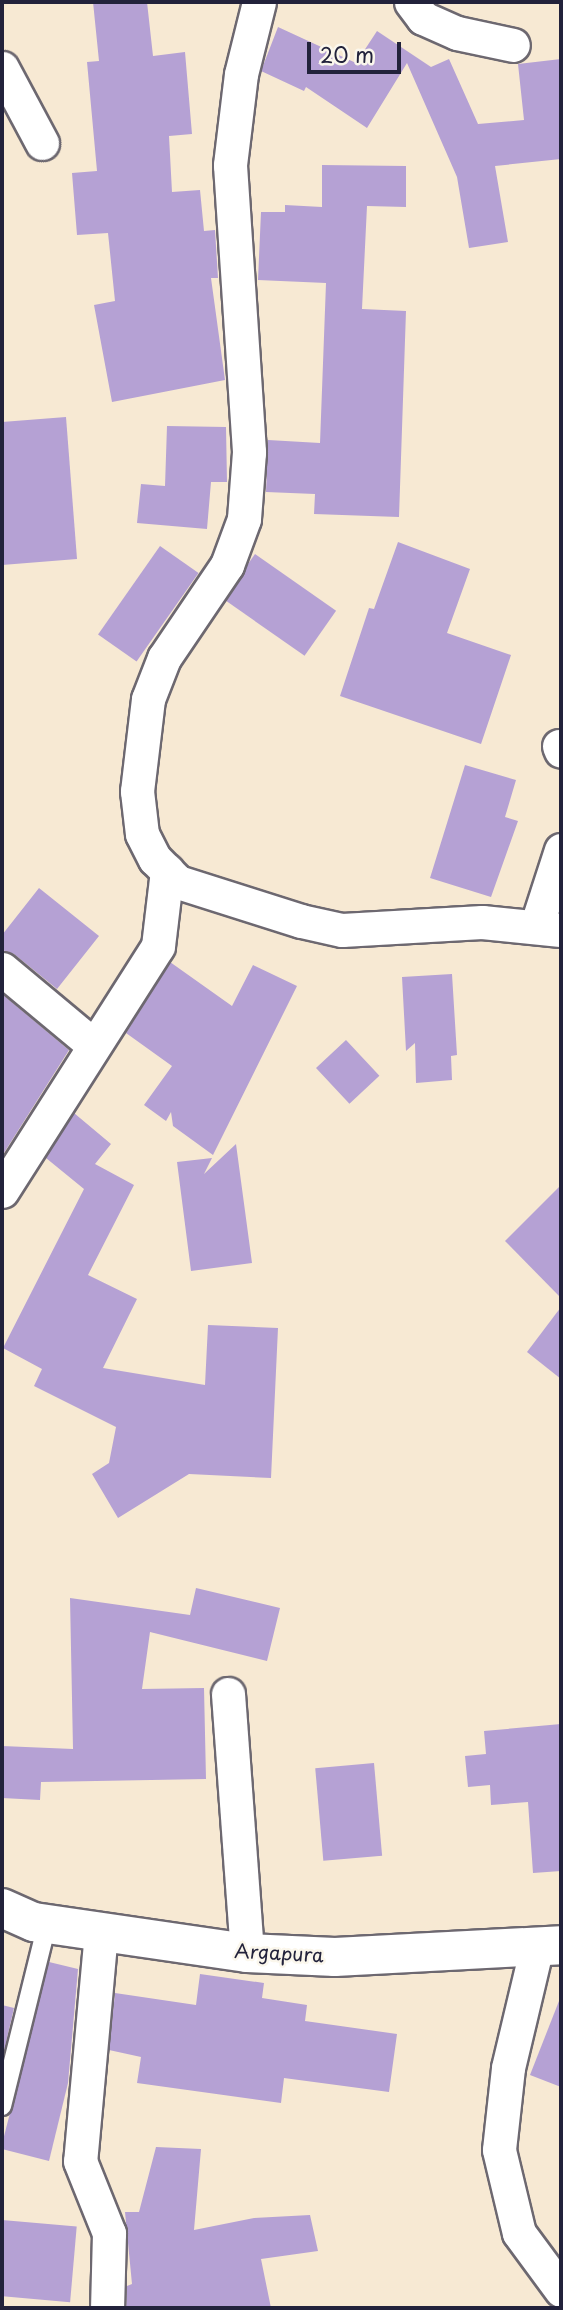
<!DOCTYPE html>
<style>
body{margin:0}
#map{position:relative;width:563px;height:2310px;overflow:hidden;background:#f7e9d3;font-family:"Playpen Sans",sans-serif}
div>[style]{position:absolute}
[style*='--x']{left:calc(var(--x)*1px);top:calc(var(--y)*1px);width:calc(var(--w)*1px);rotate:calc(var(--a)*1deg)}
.building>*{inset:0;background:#b5a1d4;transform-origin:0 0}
.roads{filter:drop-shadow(2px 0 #6d6870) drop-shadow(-2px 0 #6d6870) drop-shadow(0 2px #6d6870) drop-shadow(0 -2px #6d6870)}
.service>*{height:18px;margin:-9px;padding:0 9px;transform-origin:9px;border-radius:9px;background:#fff}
.minor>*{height:33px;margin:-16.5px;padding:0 16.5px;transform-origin:16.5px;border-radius:16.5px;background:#fff}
.trunk>*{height:38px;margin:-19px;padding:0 19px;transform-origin:19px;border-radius:19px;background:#fff}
span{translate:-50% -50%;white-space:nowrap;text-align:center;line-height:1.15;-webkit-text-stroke:5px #fbf7ec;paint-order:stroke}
.street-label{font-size:19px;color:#22223b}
.frame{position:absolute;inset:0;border:4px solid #22223b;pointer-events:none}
.scale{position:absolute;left:307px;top:42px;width:94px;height:32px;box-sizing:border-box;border:4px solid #22223b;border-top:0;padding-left:9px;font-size:21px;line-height:24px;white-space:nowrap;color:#22223b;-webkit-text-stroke:5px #fbf7ec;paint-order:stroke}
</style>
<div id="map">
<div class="building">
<div style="clip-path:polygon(93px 2px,147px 2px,153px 56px,185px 52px,192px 134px,169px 136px,172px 192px,200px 190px,204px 231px,215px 230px,218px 278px,211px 278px,225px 380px,112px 402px,94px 305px,115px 301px,108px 233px,77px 235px,72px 173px,97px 171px,87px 62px,99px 61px)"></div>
<div style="clip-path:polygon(278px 27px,356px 63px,377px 31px,431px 67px,449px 59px,478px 124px,524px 120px,518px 64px,561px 59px,561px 159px,495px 166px,508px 242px,469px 248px,457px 177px,407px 63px,367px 128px,306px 87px,304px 91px,261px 71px)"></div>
<div style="clip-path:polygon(322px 165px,406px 166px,406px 207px,367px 206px,362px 309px,406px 311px,399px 517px,314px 514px,315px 494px,266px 492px,268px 440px,320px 443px,326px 283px,258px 280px,261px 212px,285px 212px,285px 205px,322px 207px)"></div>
<div style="clip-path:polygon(66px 417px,77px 559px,2px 565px,2px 422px)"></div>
<div style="clip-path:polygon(167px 426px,226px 427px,227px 482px,211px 482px,207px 529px,137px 523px,141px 484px,165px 486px)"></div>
<div style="clip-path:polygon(398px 542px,470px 569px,447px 633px,511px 655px,481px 744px,340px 696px,369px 608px,374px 609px)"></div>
<div style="left:160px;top:546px;width:47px;height:108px;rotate:35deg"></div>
<div style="left:255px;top:554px;width:99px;height:55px;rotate:35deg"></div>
<div style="clip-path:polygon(465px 765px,516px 780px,505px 817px,518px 821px,491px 897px,430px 878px)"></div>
<div style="clip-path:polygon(39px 888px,99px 936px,57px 989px,14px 954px,2px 950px,2px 935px)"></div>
<div style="clip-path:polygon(170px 962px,232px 1006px,253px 965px,297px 986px,213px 1155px,173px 1126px,171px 1112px,166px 1121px,144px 1105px,172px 1066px,126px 1033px)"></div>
<div style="clip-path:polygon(452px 974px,457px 1055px,451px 1056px,452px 1080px,416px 1083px,415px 1043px,406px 1051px,402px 977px)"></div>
<div style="clip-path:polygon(2px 994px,69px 1050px,2px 1156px)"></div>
<div style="left:346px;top:1040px;width:49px;height:41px;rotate:47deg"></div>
<div style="clip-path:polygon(74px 1113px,111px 1144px,95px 1164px,134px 1185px,88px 1275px,137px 1299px,103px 1368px,205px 1385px,208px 1325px,278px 1328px,271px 1478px,189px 1474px,118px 1518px,92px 1474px,109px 1463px,116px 1427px,34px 1386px,42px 1369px,3px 1348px,84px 1189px,46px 1158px)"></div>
<div style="clip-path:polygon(236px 1144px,252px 1263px,191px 1271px,177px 1162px,212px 1158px,204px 1174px)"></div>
<div style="clip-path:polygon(561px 1185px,561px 1298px,505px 1241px)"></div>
<div style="clip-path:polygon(561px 1307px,561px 1379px,527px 1352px)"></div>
<div style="clip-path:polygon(196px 1588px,280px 1608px,267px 1661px,150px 1632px,142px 1689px,204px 1688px,206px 1779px,41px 1782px,40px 1800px,2px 1798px,2px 1746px,73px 1749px,70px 1598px,190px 1615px)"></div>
<div style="clip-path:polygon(561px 1724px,561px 1871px,533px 1873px,528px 1802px,491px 1805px,490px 1785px,468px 1787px,465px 1756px,486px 1754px,484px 1731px)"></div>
<div style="left:374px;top:1763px;width:93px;height:59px;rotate:85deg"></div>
<div style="clip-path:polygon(49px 1962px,78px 1969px,68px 2083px,49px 2161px,2px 2149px,2px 2144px)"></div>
<div style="clip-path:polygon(200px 1974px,264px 1983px,262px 1998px,307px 2005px,305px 2021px,397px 2034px,389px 2092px,284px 2078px,281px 2103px,137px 2083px,141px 2057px,109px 2050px,115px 1993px,196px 2005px)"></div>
<div style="clip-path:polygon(559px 2001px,561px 2001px,561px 2087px,530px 2075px)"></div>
<div style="clip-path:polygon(2px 2005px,14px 2008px,2px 2060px)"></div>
<div style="clip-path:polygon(156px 2147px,201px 2149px,194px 2230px,254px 2218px,310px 2215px,318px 2251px,261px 2259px,271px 2308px,126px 2308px,127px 2286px,132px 2284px,125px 2212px,139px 2212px)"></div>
<div style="left:2px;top:2220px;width:75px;height:76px;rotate:5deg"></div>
</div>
<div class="roads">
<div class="service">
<div style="--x:2;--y:2106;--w:187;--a:-76.1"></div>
</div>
<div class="minor">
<div style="--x:259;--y:2;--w:74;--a:104"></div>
<div style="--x:241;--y:74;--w:92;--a:96.9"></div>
<div style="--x:230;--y:165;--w:288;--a:86.2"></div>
<div style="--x:249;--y:452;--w:67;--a:94.3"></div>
<div style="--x:244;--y:519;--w:49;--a:110.3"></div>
<div style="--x:227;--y:565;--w:112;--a:124.1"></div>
<div style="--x:164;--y:658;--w:44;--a:111.3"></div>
<div style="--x:148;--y:699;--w:93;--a:96.8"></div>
<div style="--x:137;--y:791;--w:43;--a:83.4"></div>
<div style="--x:142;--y:834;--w:28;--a:63"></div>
<div style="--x:155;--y:859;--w:33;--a:45"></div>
<div style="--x:178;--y:882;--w:129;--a:17.6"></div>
<div style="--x:301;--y:921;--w:42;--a:12.4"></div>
<div style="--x:342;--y:930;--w:140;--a:-3.3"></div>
<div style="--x:482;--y:922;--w:79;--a:5.8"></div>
<div style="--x:411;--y:2;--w:20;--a:53"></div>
<div style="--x:423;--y:18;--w:37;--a:24"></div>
<div style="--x:457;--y:33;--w:57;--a:12.1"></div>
<div style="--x:2;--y:68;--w:85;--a:61.9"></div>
<div style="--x:559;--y:746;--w:5;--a:68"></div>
<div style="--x:536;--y:927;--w:81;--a:-72"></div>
<div style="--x:2;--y:969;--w:117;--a:39.8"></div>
<div style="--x:2;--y:1191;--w:290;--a:-57.5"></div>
<div style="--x:158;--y:946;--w:76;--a:-83.2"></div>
<div style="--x:228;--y:1694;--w:260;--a:85.8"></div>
<div style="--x:101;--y:1932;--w:230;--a:95.2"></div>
<div style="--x:80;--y:2161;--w:78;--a:68.1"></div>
<div style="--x:109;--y:2233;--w:75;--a:91.5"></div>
<div style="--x:537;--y:1946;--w:125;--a:103.4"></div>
<div style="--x:508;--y:2068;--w:82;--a:96.3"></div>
<div style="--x:499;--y:2150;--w:85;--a:76.5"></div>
<div style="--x:519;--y:2233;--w:71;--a:53.6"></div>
</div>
<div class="trunk">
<div style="--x:2;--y:1908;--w:35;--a:24"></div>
<div style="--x:34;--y:1922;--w:215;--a:8.3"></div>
<div style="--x:247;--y:1953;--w:88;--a:2.6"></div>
<div style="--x:335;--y:1957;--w:226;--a:-3"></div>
</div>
</div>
<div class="street-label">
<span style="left:279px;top:1953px;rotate:3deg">Argapura</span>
</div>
<div class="frame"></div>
<div class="scale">20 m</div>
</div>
